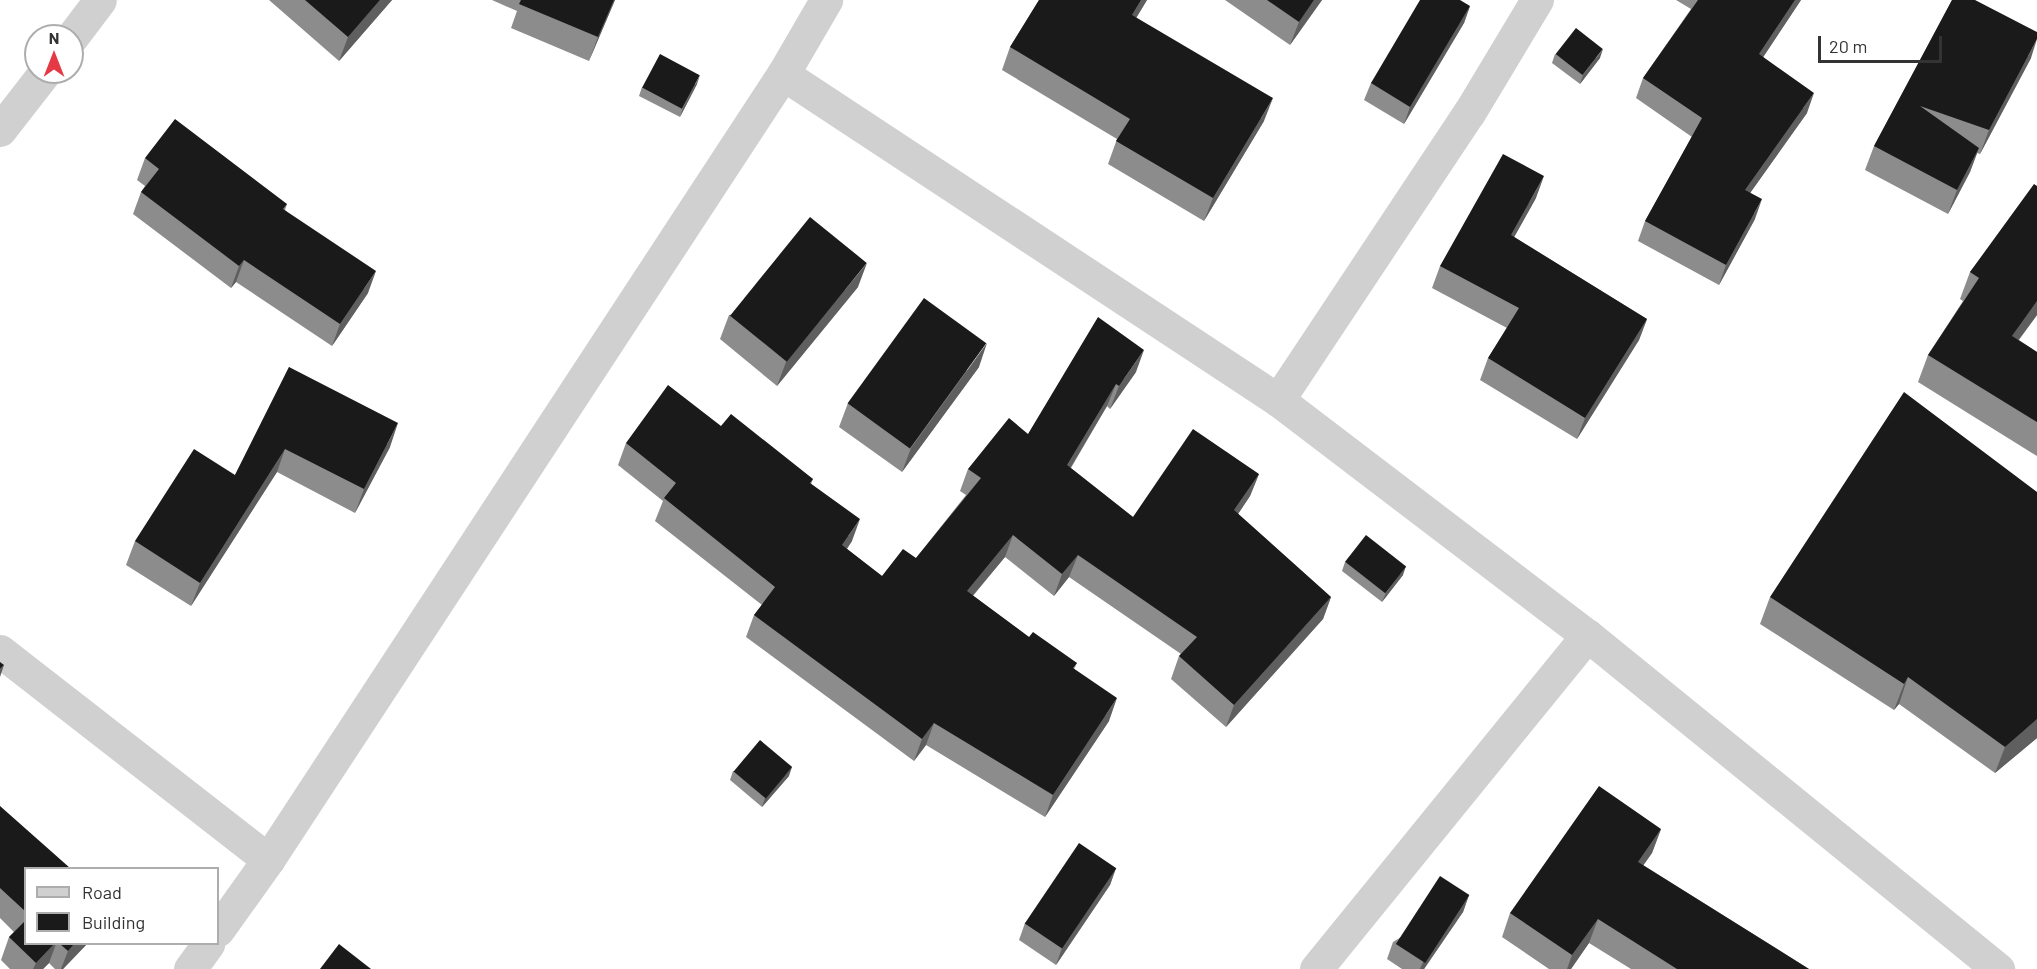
<!DOCTYPE html>
<style>
body{margin:0}
#map{position:relative;width:2037px;height:969px;overflow:hidden;background:#fff;font-family:Barlow,sans-serif}
div>[style]{position:absolute}
[style*='--x']{left:calc(var(--x)*1px);top:calc(var(--y)*1px);width:calc(var(--w)*1px);rotate:calc(var(--a)*1deg)}
.minor>*{height:33px;margin:-16.5px;padding:0 16.5px;transform-origin:16.5px;border-radius:16.5px;background:#d0d0d0}
.wall>*{inset:0;background:#8c8c8c}
.shaded-wall>*{inset:0;background:#5f5f5f}
.building>*{inset:0;background:#1a1a1a;transform-origin:0 0}
span{translate:-50% -50%;white-space:nowrap;text-align:center;line-height:1.15;-webkit-text-stroke:6px #fff;paint-order:stroke}
.legend{position:absolute;left:24px;top:867px;width:195px;height:78px;box-sizing:border-box;background:#fff;border:2px solid #adadad;margin:0;padding:8px 10px;list-style:none;font-size:18px;color:#333}
.legend li{display:flex;align-items:center;gap:12px;height:30px}
.legend b{width:30px;border:2px solid #adadad}
.north{position:absolute;left:24px;top:24px;width:60px;height:60px;box-sizing:border-box;background:#fff;border:2px solid #adadad;border-radius:50%;rotate:0deg;font-size:16px;font-weight:700;line-height:24px;text-align:center;color:#333}
.north::after{content:'';display:block;margin:auto;width:21px;height:27px;background:#e63946;clip-path:polygon(50% 0,100% 100%,50% 72%,0 100%)}
.scale{position:absolute;left:1818px;top:36px;width:124px;height:27px;box-sizing:border-box;border:3px solid #333;border-top:0;padding-left:8px;font-size:18px;line-height:21px;white-space:nowrap;color:#333;-webkit-text-stroke:4px #fff;paint-order:stroke}
</style>
<div id="map">
<div class="minor">
<div style="--x:72;--y:37;--w:46;--a:-52.9"></div>
<div style="--x:783;--y:74;--w:593;--a:33.37"></div>
<div style="--x:1278;--y:400;--w:388;--a:37.3"></div>
<div style="--x:1587;--y:635;--w:530;--a:39.1"></div>
<div style="--x:0;--y:130;--w:73;--a:-52.2"></div>
<div style="--x:1278;--y:400;--w:345;--a:-56.4"></div>
<div style="--x:1469;--y:113;--w:132;--a:-59"></div>
<div style="--x:0;--y:651;--w:340;--a:37.9"></div>
<div style="--x:218;--y:930;--w:86;--a:-54.5"></div>
<div style="--x:268;--y:860;--w:940;--a:-56.77"></div>
<div style="--x:783;--y:74;--w:86;--a:-59.8"></div>
<div style="--x:190;--y:969;--w:31;--a:-54"></div>
<div style="--x:1316;--y:969;--w:430;--a:-50.9"></div>
</div>
<div class="wall">
<div style="clip-path:polygon(269px 0,392px 0,339px 61px)"></div>
<div style="clip-path:polygon(492px 0,615px 0,589px 61px,511px 28px,517px 11px)"></div>
<div style="clip-path:polygon(1039px 0,1147px 0,1136px 18px,1264px 121px,1204px 221px,1108px 164px,1117px 139px,1002px 70px,1010px 47px)"></div>
<div style="clip-path:polygon(1225px 0,1322px 0,1290px 45px)"></div>
<div style="clip-path:polygon(1676px 0,1801px 0,1763px 57px,1807px 113px,1750px 193px,1755px 219px,1719px 285px,1638px 241px,1645px 221px,1692px 137px,1636px 98px,1643px 78px,1691px 9px)"></div>
<div style="clip-path:polygon(1952px 0,2031px 58px,1980px 154px,1977px 153px,1970px 172px,1948px 214px,1865px 170px,1874px 146px)"></div>
<div style="clip-path:polygon(1470px 6px,1464px 23px,1404px 124px,1364px 100px,1371px 83px)"></div>
<div style="clip-path:polygon(1555px 54px,1600px 58px,1580px 84px,1552px 63px)"></div>
<div style="clip-path:polygon(697px 84px,680px 117px,639px 96px,642px 87px)"></div>
<div style="clip-path:polygon(145px 158px,287px 204px,285px 210px,368px 293px,332px 346px,236px 282px,231px 288px,133px 214px,141px 192px,145px 186px,137px 180px)"></div>
<div style="clip-path:polygon(2037px 186px,2037px 315px,2019px 340px,2037px 352px,2037px 456px,1918px 382px,1928px 355px,1963px 301px,1960px 299px,1970px 272px)"></div>
<div style="clip-path:polygon(1536px 198px,1514px 237px,1647px 319px,1639px 340px,1577px 439px,1480px 380px,1488px 358px,1507px 328px,1432px 288px,1440px 266px)"></div>
<div style="clip-path:polygon(858px 287px,777px 386px,720px 339px,729px 315px)"></div>
<div style="clip-path:polygon(289px 367px,390px 447px,355px 513px,277px 472px,191px 606px,126px 565px,135px 541px,235px 475px)"></div>
<div style="clip-path:polygon(979px 367px,902px 472px,839px 427px,848px 403px)"></div>
<div style="clip-path:polygon(1136px 372px,1110px 409px,1107px 406px,1071px 468px,1133px 517px,1259px 474px,1250px 496px,1238px 514px,1331px 597px,1323px 619px,1226px 727px,1171px 679px,1179px 656px,1181px 654px,1069px 577px,1054px 596px,1005px 557px,973px 596px,1029px 637px,1077px 663px,1074px 669px,1109px 721px,1045px 817px,926px 745px,914px 761px,746px 637px,754px 615px,762px 605px,655px 521px,663px 501px,618px 465px,626px 443px,721px 426px,813px 479px,811px 484px,852px 541px,847px 549px,882px 576px,916px 558px,966px 495px,960px 491px,968px 469px)"></div>
<div style="clip-path:polygon(2037px 492px,2037px 738px,1995px 773px,1899px 704px,1894px 710px,1760px 624px,1770px 597px)"></div>
<div style="clip-path:polygon(1345px 562px,1403px 575px,1382px 602px,1342px 571px)"></div>
<div style="clip-path:polygon(733px 771px,789px 776px,762px 807px,730px 780px)"></div>
<div style="clip-path:polygon(0 806px,26px 868px,26px 944px,87px 944px,63px 969px,55px 969px,49px 963px,43px 969px,10px 969px,1px 960px,9px 937px,14px 932px,0 918px)"></div>
<div style="clip-path:polygon(1661px 829px,1652px 853px,1643px 865px,1809px 969px,1631px 969px,1589px 943px,1571px 969px,1549px 969px,1502px 937px,1510px 913px)"></div>
<div style="clip-path:polygon(1116px 868px,1110px 885px,1056px 965px,1019px 940px,1025px 923px)"></div>
<div style="clip-path:polygon(1469px 895px,1463px 912px,1424px 969px,1402px 969px,1387px 959px,1393px 942px)"></div>
</div>
<div class="shaded-wall">
<div style="clip-path:polygon(380px 0,392px 0,339px 61px,348px 37px)"></div>
<div style="clip-path:polygon(614px 0,615px 0,589px 61px,598px 37px)"></div>
<div style="clip-path:polygon(1141px 0,1147px 0,1124px 38px,1132px 15px)"></div>
<div style="clip-path:polygon(1314px 0,1322px 0,1290px 45px,1299px 22px)"></div>
<div style="clip-path:polygon(1795px 0,1801px 0,1752px 74px,1759px 54px)"></div>
<div style="clip-path:polygon(1470px 6px,1464px 23px,1404px 124px,1410px 107px)"></div>
<div style="clip-path:polygon(2037px 39px,2031px 58px,1980px 154px,1989px 130px)"></div>
<div style="clip-path:polygon(1603px 49px,1600px 58px,1580px 84px,1583px 75px)"></div>
<div style="clip-path:polygon(700px 75px,697px 84px,680px 117px,683px 108px)"></div>
<div style="clip-path:polygon(1814px 93px,1807px 113px,1738px 210px,1745px 190px)"></div>
<div style="clip-path:polygon(1273px 98px,1264px 121px,1204px 221px,1213px 198px)"></div>
<div style="clip-path:polygon(1979px 148px,1970px 172px,1948px 214px,1957px 190px)"></div>
<div style="clip-path:polygon(1544px 176px,1536px 198px,1503px 257px,1511px 235px)"></div>
<div style="clip-path:polygon(1762px 199px,1755px 219px,1719px 285px,1726px 265px)"></div>
<div style="clip-path:polygon(244px 260px,236px 282px,231px 288px,239px 266px)"></div>
<div style="clip-path:polygon(867px 263px,858px 287px,777px 386px,786px 362px)"></div>
<div style="clip-path:polygon(376px 271px,368px 293px,332px 346px,340px 324px)"></div>
<div style="clip-path:polygon(2037px 301px,2037px 315px,2001px 363px,2012px 336px)"></div>
<div style="clip-path:polygon(1647px 319px,1639px 340px,1577px 439px,1585px 418px)"></div>
<div style="clip-path:polygon(987px 343px,979px 367px,902px 472px,911px 448px)"></div>
<div style="clip-path:polygon(1144px 350px,1136px 372px,1110px 409px,1119px 386px)"></div>
<div style="clip-path:polygon(1116px 384px,1107px 406px,1059px 487px,1067px 465px)"></div>
<div style="clip-path:polygon(398px 423px,390px 447px,355px 513px,364px 489px)"></div>
<div style="clip-path:polygon(285px 449px,277px 472px,191px 606px,200px 583px)"></div>
<div style="clip-path:polygon(1259px 474px,1250px 496px,1226px 532px,1234px 510px)"></div>
<div style="clip-path:polygon(860px 519px,852px 541px,834px 567px,842px 545px)"></div>
<div style="clip-path:polygon(1013px 535px,1005px 557px,958px 613px,967px 591px)"></div>
<div style="clip-path:polygon(1078px 555px,1069px 577px,1054px 596px,1062px 574px)"></div>
<div style="clip-path:polygon(1406px 566px,1403px 575px,1382px 602px,1386px 593px)"></div>
<div style="clip-path:polygon(1331px 597px,1323px 619px,1226px 727px,1234px 705px)"></div>
<div style="clip-path:polygon(4px 665px,0 677px,0 669px)"></div>
<div style="clip-path:polygon(1908px 677px,1899px 704px,1894px 710px,1904px 684px)"></div>
<div style="clip-path:polygon(1117px 698px,1109px 721px,1045px 817px,1053px 795px)"></div>
<div style="clip-path:polygon(2037px 719px,2037px 738px,1995px 773px,2005px 747px)"></div>
<div style="clip-path:polygon(934px 723px,926px 745px,914px 761px,922px 739px)"></div>
<div style="clip-path:polygon(792px 767px,789px 776px,762px 807px,765px 798px)"></div>
<div style="clip-path:polygon(1661px 829px,1652px 853px,1629px 886px,1638px 862px)"></div>
<div style="clip-path:polygon(1116px 868px,1110px 885px,1056px 965px,1062px 948px)"></div>
<div style="clip-path:polygon(1469px 895px,1463px 912px,1424px 969px,1420px 969px,1423px 962px)"></div>
<div style="clip-path:polygon(1598px 919px,1589px 943px,1571px 969px,1567px 969px,1572px 955px)"></div>
<div style="clip-path:polygon(54px 944px,56px 944px,49px 963px,43px 969px,33px 969px,36px 963px)"></div>
<div style="clip-path:polygon(74px 944px,87px 944px,63px 969px,61px 969px,68px 951px)"></div>
</div>
<div class="building">
<div style="clip-path:polygon(305px 0,380px 0,348px 37px)"></div>
<div style="clip-path:polygon(521px 0,614px 0,598px 37px,519px 4px)"></div>
<div style="clip-path:polygon(1039px 0,1141px 0,1132px 15px,1273px 98px,1213px 198px,1116px 141px,1130px 119px,1010px 47px)"></div>
<div style="clip-path:polygon(1267px 0,1314px 0,1299px 22px)"></div>
<div style="clip-path:polygon(1420px 0,1460px 0,1470px 6px,1410px 107px,1371px 83px)"></div>
<div style="clip-path:polygon(1698px 0,1795px 0,1759px 54px,1814px 93px,1745px 190px,1762px 199px,1726px 265px,1645px 221px,1702px 118px,1643px 78px)"></div>
<div style="clip-path:polygon(1952px 0,1975px 0,2037px 32px,2037px 39px,1989px 130px,1920px 106px,1979px 148px,1957px 190px,1874px 146px)"></div>
<div style="left:1576px;top:28px;width:34px;height:33px;rotate:38deg"></div>
<div style="left:660px;top:54px;width:45px;height:38px;rotate:28deg"></div>
<div style="clip-path:polygon(175px 119px,287px 204px,283px 209px,376px 271px,340px 324px,244px 260px,239px 266px,141px 192px,159px 169px,145px 158px)"></div>
<div style="clip-path:polygon(1503px 154px,1544px 176px,1511px 235px,1647px 319px,1585px 418px,1488px 358px,1519px 308px,1440px 266px)"></div>
<div style="clip-path:polygon(2034px 184px,2037px 186px,2037px 301px,2012px 336px,2037px 352px,2037px 422px,1928px 355px,1979px 278px,1970px 272px)"></div>
<div style="left:810px;top:217px;width:73px;height:127px;rotate:39deg"></div>
<div style="left:924px;top:298px;width:77px;height:130px;rotate:36deg"></div>
<div style="clip-path:polygon(1098px 317px,1144px 350px,1119px 386px,1116px 384px,1067px 465px,1133px 517px,1193px 429px,1259px 474px,1234px 510px,1331px 597px,1234px 705px,1179px 656px,1197px 637px,1078px 555px,1062px 574px,1013px 535px,967px 591px,1029px 637px,1033px 632px,1077px 663px,1073px 668px,1117px 698px,1053px 795px,934px 723px,922px 739px,754px 615px,775px 587px,664px 498px,676px 483px,626px 443px,668px 385px,721px 426px,731px 414px,813px 479px,810px 483px,860px 519px,842px 545px,882px 576px,903px 549px,916px 558px,981px 478px,968px 469px,1009px 418px,1028px 434px)"></div>
<div style="clip-path:polygon(289px 367px,398px 423px,364px 489px,285px 449px,200px 583px,135px 541px,194px 449px,235px 475px)"></div>
<div style="clip-path:polygon(1904px 392px,2037px 492px,2037px 719px,2005px 747px,1908px 677px,1904px 684px,1770px 597px)"></div>
<div style="left:1366px;top:535px;width:51px;height:34px;rotate:38deg"></div>
<div style="clip-path:polygon(0 662px,4px 665px,0 669px)"></div>
<div style="left:760px;top:740px;width:42px;height:41px;rotate:40deg"></div>
<div style="clip-path:polygon(1599px 786px,1661px 829px,1638px 862px,1809px 969px,1677px 969px,1598px 919px,1572px 955px,1510px 913px)"></div>
<div style="clip-path:polygon(0 806px,70px 868px,26px 868px,26px 912px,0 888px)"></div>
<div style="left:1079px;top:843px;width:45px;height:97px;rotate:34deg"></div>
<div style="left:1440px;top:876px;width:35px;height:81px;rotate:33deg"></div>
<div style="clip-path:polygon(26px 920px,26px 944px,54px 944px,36px 963px,9px 937px)"></div>
<div style="clip-path:polygon(60px 944px,74px 944px,68px 951px)"></div>
<div style="clip-path:polygon(339px 944px,371px 969px,320px 969px)"></div>
</div>
<ul class="legend">
<li><b style="height:8px;background:#d0d0d0"></b>Road</li>
<li><b style="height:16px;background:#1a1a1a"></b>Building</li>
</ul>
<div class="north">N</div>
<div class="scale">20 m</div>
</div>
